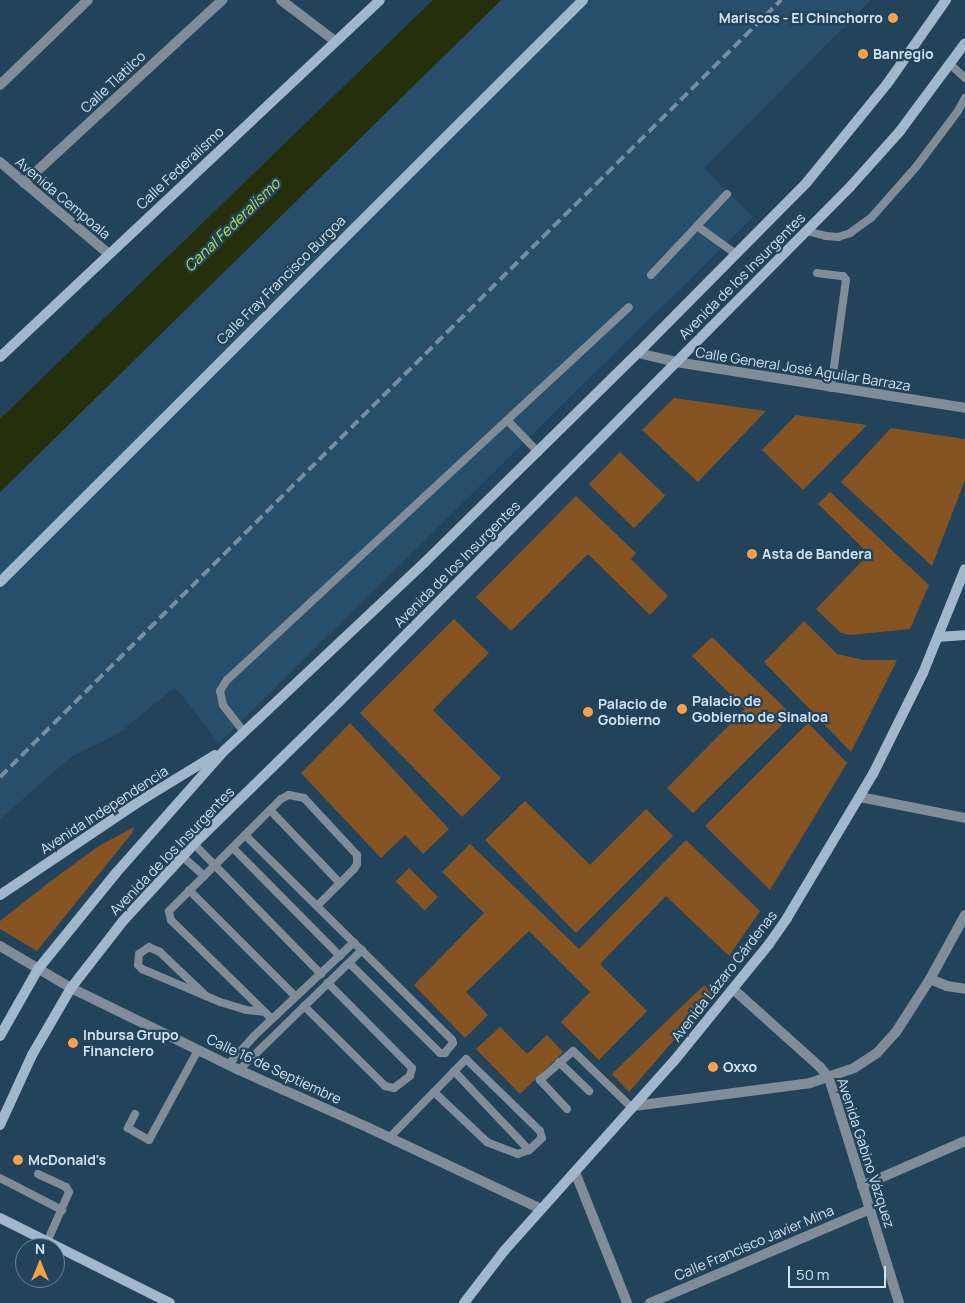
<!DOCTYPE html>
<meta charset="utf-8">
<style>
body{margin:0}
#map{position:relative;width:965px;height:1303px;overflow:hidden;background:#23435b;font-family:Manrope,sans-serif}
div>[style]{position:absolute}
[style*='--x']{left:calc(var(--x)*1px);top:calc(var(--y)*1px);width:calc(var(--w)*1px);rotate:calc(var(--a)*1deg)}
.built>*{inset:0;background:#274e6a}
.green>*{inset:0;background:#855422;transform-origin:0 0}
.water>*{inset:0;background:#262f0c}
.lane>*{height:8px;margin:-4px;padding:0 4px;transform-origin:4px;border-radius:4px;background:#7e8d99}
.street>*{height:10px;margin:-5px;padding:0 5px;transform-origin:5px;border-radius:5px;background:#7e8d99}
.secondary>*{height:10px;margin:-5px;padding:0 5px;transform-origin:5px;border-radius:5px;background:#a1b8cc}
.rail>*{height:4px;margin-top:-2px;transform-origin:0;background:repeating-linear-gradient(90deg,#748da0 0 10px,transparent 0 15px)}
.dots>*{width:14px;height:14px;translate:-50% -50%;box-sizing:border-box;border:2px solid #23435b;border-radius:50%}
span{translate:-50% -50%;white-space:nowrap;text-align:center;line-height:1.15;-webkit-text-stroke:4.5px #23435b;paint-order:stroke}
.poi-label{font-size:14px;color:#d0e2f0;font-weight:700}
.right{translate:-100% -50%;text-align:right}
.left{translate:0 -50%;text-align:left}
.street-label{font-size:14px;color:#d0e2f0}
.water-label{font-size:15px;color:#b9de52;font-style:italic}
.north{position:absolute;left:15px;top:1238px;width:50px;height:50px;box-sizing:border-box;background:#23435b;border:1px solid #688397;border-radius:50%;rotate:0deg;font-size:14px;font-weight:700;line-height:20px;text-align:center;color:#d0e2f0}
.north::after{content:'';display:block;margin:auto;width:18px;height:22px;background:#f8a14a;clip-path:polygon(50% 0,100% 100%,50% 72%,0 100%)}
.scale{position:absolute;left:788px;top:1266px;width:98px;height:22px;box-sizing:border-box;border:2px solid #d0e2f0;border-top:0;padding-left:6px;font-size:15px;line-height:18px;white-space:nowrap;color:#d0e2f0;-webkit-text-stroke:4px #23435b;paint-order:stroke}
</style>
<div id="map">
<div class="built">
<div style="clip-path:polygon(501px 0,871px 0,704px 168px,753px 217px,219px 743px,175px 687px,118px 734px,71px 757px,0 819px,0 492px)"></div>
</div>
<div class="green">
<div style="clip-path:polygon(674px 398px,766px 411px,698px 482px,642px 430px)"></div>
<div style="clip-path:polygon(796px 415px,867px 425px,803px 490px,762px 450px)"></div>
<div style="clip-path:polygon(891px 428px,965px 439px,965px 480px,932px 566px,841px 482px)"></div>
<div style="left:620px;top:452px;width:63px;height:45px;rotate:44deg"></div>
<div style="clip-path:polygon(830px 492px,929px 585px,910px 629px,850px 635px,841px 633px,816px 609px,869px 554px,818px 504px)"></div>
<div style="clip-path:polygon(576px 496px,636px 553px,631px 559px,668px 596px,650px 615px,588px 554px,511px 631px,476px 597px)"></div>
<div style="clip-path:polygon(454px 619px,489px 653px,433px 710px,501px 778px,462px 817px,360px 713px)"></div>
<div style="clip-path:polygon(804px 621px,837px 654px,863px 660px,897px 660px,851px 752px,764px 662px)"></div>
<div style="clip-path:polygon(712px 637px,792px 715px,693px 813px,667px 788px,745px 709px,692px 656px)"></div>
<div style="clip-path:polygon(350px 723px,449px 829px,423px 854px,405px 835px,381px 858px,301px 773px)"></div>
<div style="clip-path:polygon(808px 723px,847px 763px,770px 890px,705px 826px)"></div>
<div style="clip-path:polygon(525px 801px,590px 865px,646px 809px,673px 836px,576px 933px,485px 840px)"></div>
<div style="clip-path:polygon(134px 827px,132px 833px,37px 951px,0 929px,0 921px,52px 880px,99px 846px)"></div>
<div style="clip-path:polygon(686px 840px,760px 911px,729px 956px,666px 896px,600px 964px,647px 1011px,599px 1060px,561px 1022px,590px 992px,529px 931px,466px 992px,488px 1015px,465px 1038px,414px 985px,484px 913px,442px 872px,470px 844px,579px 949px)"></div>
<div style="left:409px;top:868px;width:41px;height:19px;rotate:45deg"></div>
<div style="clip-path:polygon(704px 985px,713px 995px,629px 1092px,612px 1074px)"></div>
<div style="clip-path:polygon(500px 1027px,527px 1054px,547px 1035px,563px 1052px,520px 1094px,476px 1049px)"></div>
</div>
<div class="water">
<div style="clip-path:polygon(433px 0,501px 0,0 492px,0 419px)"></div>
</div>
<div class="lane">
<div style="--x:950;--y:64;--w:21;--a:43"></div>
<div style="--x:727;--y:194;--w:44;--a:133.2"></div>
<div style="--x:697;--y:226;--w:48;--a:35.7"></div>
<div style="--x:807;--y:231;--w:20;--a:15"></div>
<div style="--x:826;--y:236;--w:12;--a:5"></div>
<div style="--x:838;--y:237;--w:13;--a:-18"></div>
<div style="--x:850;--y:233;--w:26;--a:-36"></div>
<div style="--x:871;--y:218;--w:68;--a:-48.6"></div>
<div style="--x:916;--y:167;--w:70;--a:-53.1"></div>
<div style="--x:958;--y:111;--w:15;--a:-62"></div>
<div style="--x:817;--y:273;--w:26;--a:7"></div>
<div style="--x:843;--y:276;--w:5;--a:53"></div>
<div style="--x:846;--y:280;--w:109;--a:97.9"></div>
<div style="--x:651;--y:275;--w:67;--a:-46.8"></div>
<div style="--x:507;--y:420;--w:45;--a:45.9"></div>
<div style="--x:244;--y:732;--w:34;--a:-128"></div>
<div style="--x:223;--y:705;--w:14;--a:-102"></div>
<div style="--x:220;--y:691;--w:13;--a:-58"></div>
<div style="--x:227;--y:680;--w:548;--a:-42.86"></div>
<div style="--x:270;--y:810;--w:101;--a:46.2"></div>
<div style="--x:245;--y:835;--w:291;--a:44.7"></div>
<div style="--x:452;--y:1040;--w:3;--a:72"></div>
<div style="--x:453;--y:1043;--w:13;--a:129"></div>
<div style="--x:445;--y:1053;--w:5;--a:180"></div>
<div style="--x:440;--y:1053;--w:128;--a:-135.3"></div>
<div style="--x:194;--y:844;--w:182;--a:45.7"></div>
<div style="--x:233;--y:848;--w:152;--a:45.3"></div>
<div style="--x:182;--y:856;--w:30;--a:42"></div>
<div style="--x:189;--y:890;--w:151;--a:45"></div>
<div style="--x:206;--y:996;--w:64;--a:-136.3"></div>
<div style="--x:160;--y:952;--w:12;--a:-156"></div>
<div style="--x:149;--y:947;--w:12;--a:145"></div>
<div style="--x:139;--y:954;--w:11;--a:95"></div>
<div style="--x:138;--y:965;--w:6;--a:45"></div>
<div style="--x:142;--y:969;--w:69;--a:22.9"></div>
<div style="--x:206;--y:996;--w:15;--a:23"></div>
<div style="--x:220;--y:1002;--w:27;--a:17"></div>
<div style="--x:246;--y:1010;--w:18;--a:6"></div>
<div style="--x:304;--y:1006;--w:114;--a:44.6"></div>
<div style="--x:385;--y:1086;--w:9;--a:13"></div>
<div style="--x:394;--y:1088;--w:20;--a:-37"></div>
<div style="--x:410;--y:1076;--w:8;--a:-76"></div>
<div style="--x:412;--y:1068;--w:120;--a:-134.7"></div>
<div style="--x:272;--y:1019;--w:141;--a:-135.6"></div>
<div style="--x:171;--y:920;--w:9;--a:-103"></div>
<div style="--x:169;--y:911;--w:158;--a:-45"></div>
<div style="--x:281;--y:799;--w:9;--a:-27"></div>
<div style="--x:289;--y:795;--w:15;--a:11"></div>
<div style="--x:304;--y:798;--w:78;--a:47.1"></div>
<div style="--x:357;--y:855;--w:9;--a:90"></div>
<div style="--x:357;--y:864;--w:6;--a:121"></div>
<div style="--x:354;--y:869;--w:52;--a:135"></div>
<div style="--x:559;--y:1062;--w:42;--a:44"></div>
<div style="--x:228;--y:1065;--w:39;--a:-48"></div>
<div style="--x:254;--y:1036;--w:137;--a:-43.2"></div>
<div style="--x:239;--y:1070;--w:172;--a:-44.3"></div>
<div style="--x:454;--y:1071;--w:109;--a:46.5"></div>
<div style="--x:567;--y:1109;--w:40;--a:-133"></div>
<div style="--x:540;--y:1080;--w:44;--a:-41.3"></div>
<div style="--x:573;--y:1051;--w:82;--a:44"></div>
<div style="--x:135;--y:1114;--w:16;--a:117"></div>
<div style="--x:128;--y:1128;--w:24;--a:30"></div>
<div style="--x:149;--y:1140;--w:102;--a:-61.4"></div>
<div style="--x:390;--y:1137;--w:109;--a:-45.7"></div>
<div style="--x:466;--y:1059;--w:103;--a:44.2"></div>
<div style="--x:540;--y:1131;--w:7;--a:74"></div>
<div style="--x:542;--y:1138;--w:18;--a:137"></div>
<div style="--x:529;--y:1150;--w:12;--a:160"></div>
<div style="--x:518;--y:1154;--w:33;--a:-159"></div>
<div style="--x:487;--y:1142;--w:73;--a:-136.7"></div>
<div style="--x:38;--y:1174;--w:31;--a:25"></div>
<div style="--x:66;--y:1187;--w:6;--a:59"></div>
<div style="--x:69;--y:1192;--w:55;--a:113.7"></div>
<div style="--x:0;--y:1178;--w:70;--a:27.3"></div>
</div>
<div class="street">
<div style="--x:281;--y:0;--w:68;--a:37.2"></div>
<div style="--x:0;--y:85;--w:122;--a:-44"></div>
<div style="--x:0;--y:162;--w:143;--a:40.2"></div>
<div style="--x:24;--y:183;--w:270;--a:-42.7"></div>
<div style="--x:638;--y:353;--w:39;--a:13"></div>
<div style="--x:676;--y:362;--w:293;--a:9"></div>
<div style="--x:860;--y:797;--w:107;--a:11.3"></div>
<div style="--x:0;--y:946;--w:82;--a:30.6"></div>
<div style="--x:71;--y:988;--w:187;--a:26"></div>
<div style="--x:239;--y:1070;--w:142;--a:24"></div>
<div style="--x:369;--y:1128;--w:190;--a:25.2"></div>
<div style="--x:930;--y:979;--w:18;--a:22"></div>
<div style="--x:947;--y:986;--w:18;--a:9"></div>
<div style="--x:733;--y:989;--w:117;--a:41.9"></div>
<div style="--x:820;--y:1067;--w:14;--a:51"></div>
<div style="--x:829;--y:1078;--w:236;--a:72.7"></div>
<div style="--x:634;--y:1106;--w:177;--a:-7.4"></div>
<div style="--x:810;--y:1083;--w:46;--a:-18.8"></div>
<div style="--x:854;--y:1068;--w:27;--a:-33"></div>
<div style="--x:877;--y:1053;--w:28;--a:-48"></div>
<div style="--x:896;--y:1032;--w:63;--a:-57.3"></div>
<div style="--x:930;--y:979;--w:73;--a:-61.3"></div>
<div style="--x:575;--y:1172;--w:141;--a:68.3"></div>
<div style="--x:862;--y:1186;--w:112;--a:-23.6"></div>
<div style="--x:650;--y:1303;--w:239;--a:-23.1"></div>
</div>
<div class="secondary">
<div style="--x:0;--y:357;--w:521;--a:-43.21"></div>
<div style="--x:0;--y:582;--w:824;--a:-44.95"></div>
<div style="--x:938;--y:637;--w:27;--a:-4"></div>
<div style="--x:0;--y:895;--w:169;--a:-33.9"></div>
<div style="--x:140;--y:801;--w:88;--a:-31.5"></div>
<div style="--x:0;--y:1036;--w:77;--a:-60.4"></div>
<div style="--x:38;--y:969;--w:124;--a:-50.9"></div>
<div style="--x:116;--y:873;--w:164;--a:-48.5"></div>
<div style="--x:225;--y:750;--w:274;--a:-43.2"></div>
<div style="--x:425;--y:562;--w:298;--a:-44.5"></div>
<div style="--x:638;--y:353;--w:240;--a:-45.3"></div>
<div style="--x:807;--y:182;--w:127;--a:-50.8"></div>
<div style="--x:887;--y:84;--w:103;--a:-54.9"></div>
<div style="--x:0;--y:1125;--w:77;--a:-65.4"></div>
<div style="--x:32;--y:1055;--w:78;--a:-59.8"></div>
<div style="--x:71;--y:988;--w:85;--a:-52.2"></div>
<div style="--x:123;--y:921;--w:105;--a:-47.3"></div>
<div style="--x:194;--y:844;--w:204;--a:-44.4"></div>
<div style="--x:340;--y:701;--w:724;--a:-45.22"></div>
<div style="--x:850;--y:187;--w:75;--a:-48.2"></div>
<div style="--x:900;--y:131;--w:109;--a:-53.5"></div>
<div style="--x:0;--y:1218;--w:190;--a:26.6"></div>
<div style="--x:464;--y:1303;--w:66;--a:-52.4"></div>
<div style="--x:504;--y:1251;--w:255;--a:-48.2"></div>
<div style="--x:674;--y:1061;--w:151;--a:-50.9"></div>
<div style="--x:769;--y:944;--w:32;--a:-55"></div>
<div style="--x:787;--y:918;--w:168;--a:-59.2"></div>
<div style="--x:873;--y:774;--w:113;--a:-63.7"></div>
<div style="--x:923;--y:673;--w:112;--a:-68"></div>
</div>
<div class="rail">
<div style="--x:0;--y:777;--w:1102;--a:-44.85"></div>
</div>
<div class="dots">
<div style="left:893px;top:18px;background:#f8a14a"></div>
<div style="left:863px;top:54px;background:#f8a14a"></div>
<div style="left:752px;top:554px;background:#f8a14a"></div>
<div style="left:682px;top:709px;background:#f8a14a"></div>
<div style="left:588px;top:712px;background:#f8a14a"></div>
<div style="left:73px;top:1043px;background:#f8a14a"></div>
<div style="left:713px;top:1067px;background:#f8a14a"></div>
<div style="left:18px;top:1160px;background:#f8a14a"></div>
</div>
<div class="poi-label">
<span class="right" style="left:883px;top:18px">Mariscos - El Chinchorro</span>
<span class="left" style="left:873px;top:54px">Banregio</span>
<span class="left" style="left:762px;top:554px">Asta de Bandera</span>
<span class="left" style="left:692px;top:709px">Palacio de<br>Gobierno de Sinaloa</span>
<span class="left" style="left:598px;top:712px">Palacio de<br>Gobierno</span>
<span class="left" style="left:83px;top:1043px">Inbursa Grupo<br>Financiero</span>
<span class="left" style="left:723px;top:1067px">Oxxo</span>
<span class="left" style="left:28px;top:1160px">McDonald's</span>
</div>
<div class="street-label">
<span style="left:113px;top:82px;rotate:-43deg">Calle Tlatilco</span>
<span style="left:180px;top:168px;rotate:-43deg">Calle Federalismo</span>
<span style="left:63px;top:198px;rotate:40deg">Avenida Cempoala</span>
<span style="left:742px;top:276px;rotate:-45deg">Avenida de los Insurgentes</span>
<span style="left:281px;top:280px;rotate:-45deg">Calle Fray Francisco Burgoa</span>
<span style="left:803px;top:369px;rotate:9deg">Calle General José Aguilar Barraza</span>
<span style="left:457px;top:564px;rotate:-45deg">Avenida de los Insurgentes</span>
<span style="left:104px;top:810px;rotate:-33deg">Avenida Independencia</span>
<span style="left:172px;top:851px;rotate:-46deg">Avenida de los Insurgentes</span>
<span style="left:724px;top:976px;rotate:-52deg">Avenida Lázaro Cárdenas</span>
<span style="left:274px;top:1069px;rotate:25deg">Calle 16 de Septiembre</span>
<span style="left:866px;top:1153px;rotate:72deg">Avenida Gabino Vázquez</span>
<span style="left:754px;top:1243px;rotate:-23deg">Calle Francisco Javier Mina</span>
</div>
<div class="water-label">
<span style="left:232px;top:225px;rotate:-44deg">Canal Federalismo</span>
</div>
<div class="north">N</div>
<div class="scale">50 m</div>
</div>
